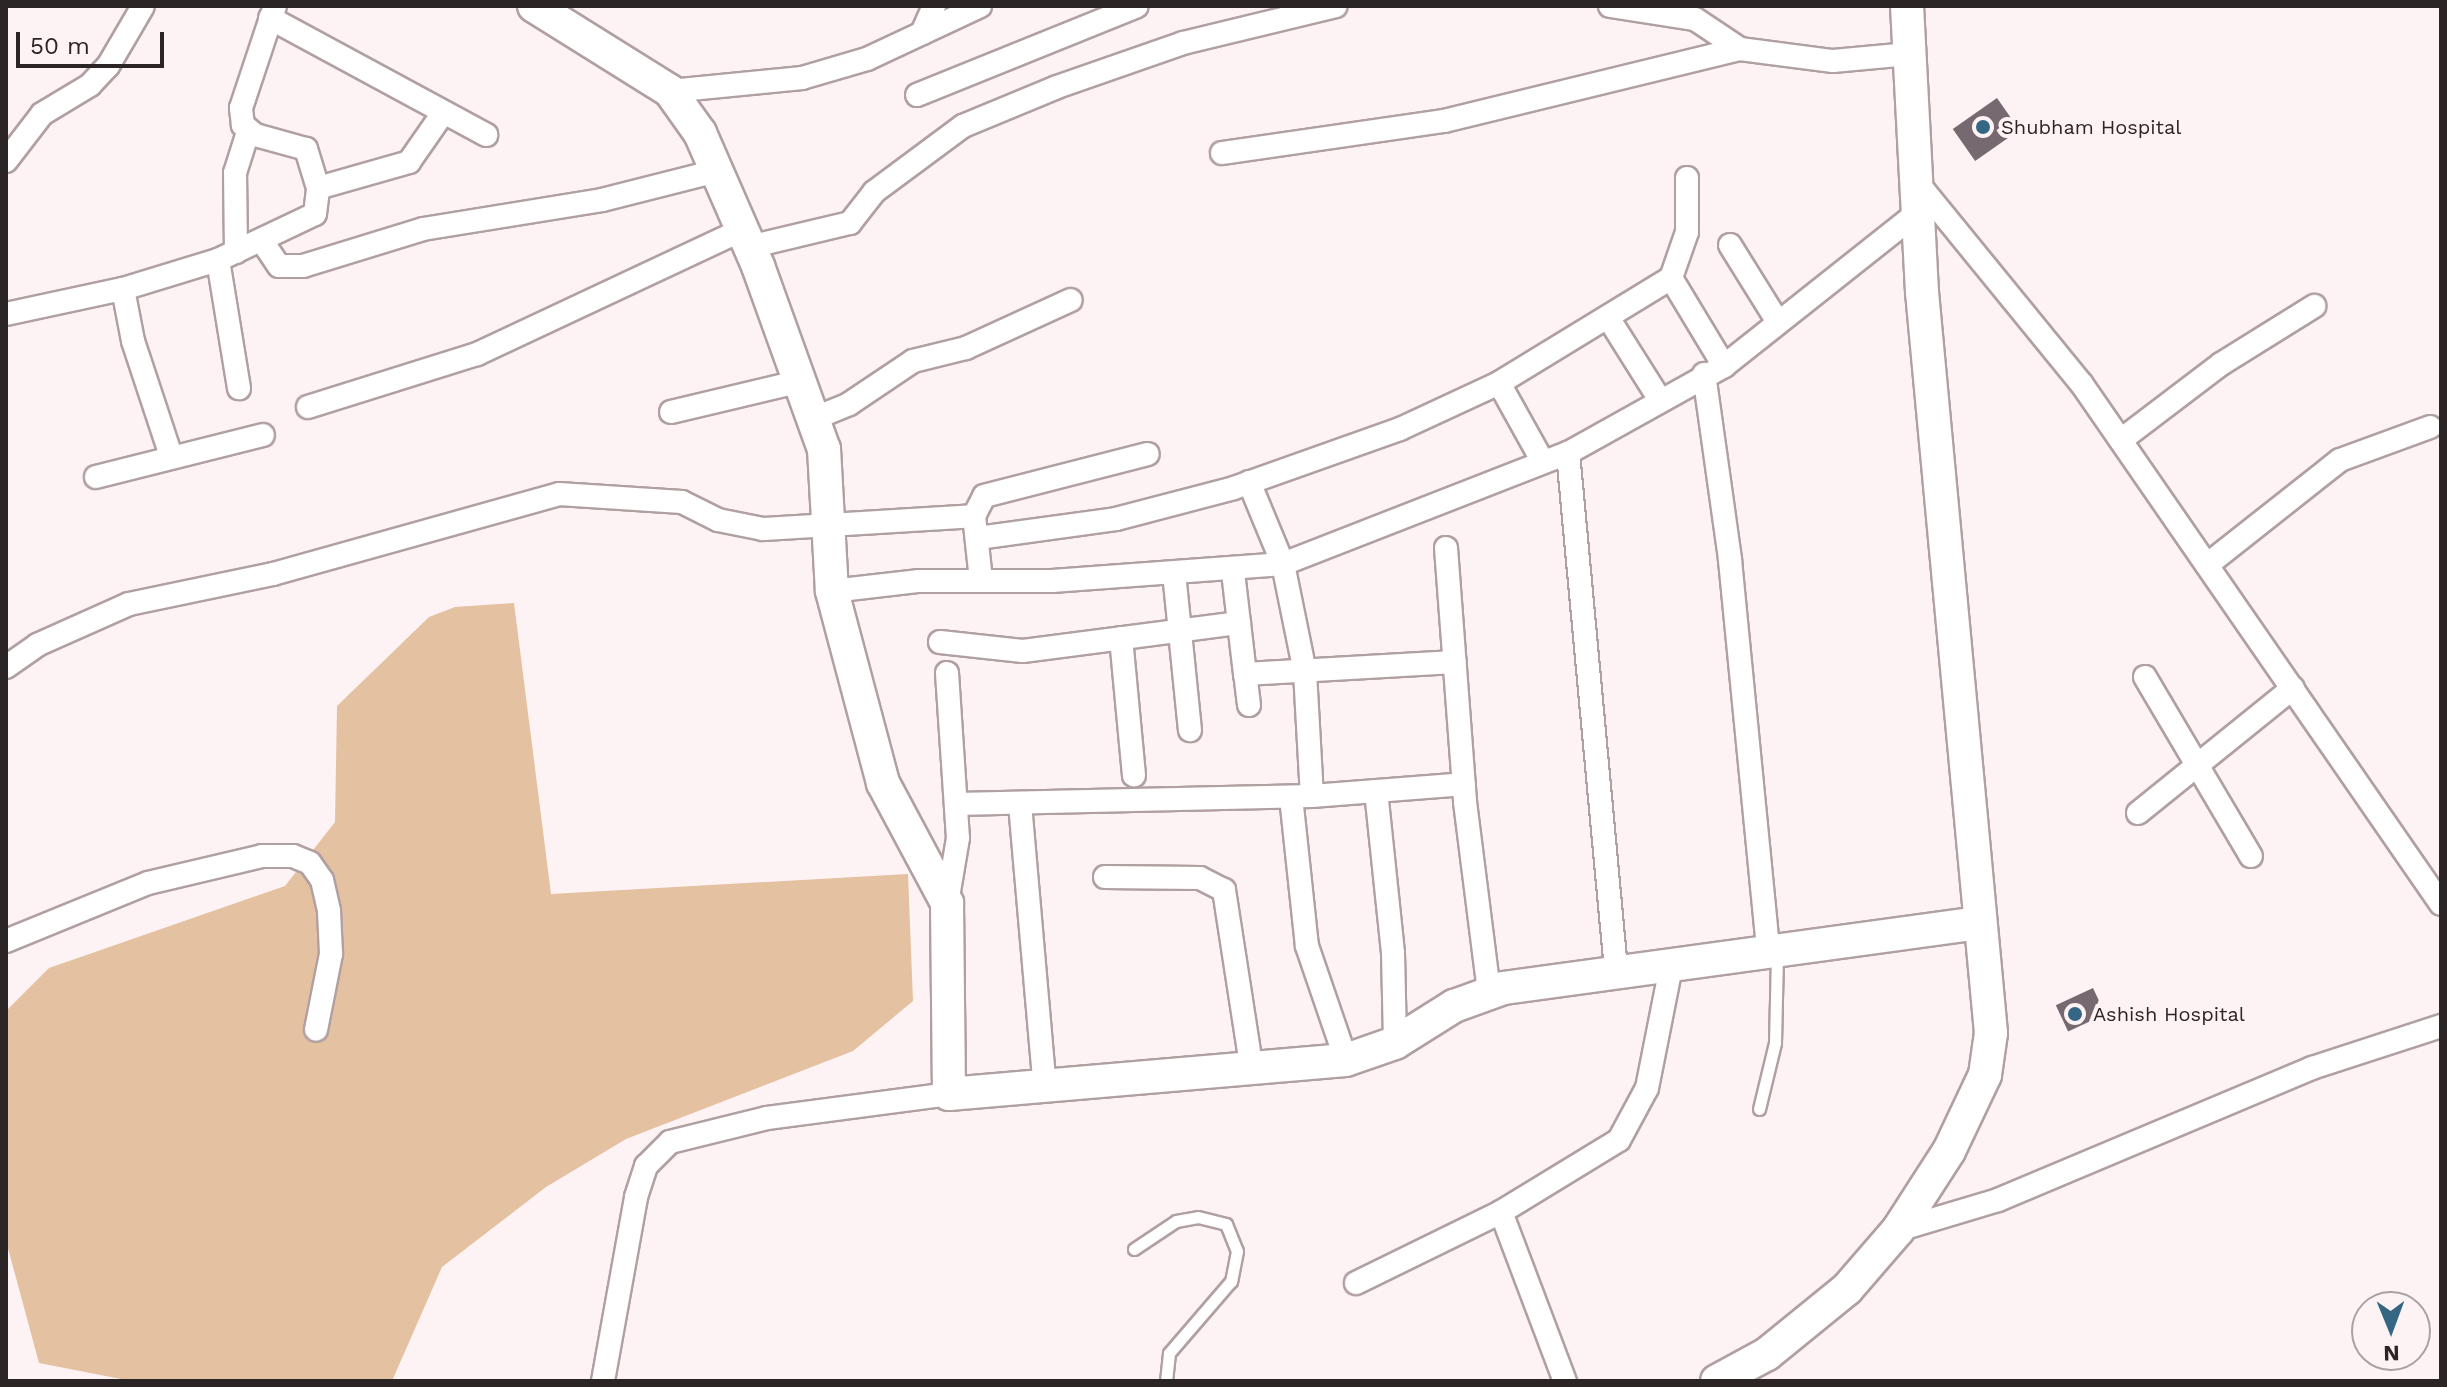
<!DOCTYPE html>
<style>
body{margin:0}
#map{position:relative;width:2447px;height:1387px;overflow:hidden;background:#fef3f4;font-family:"Work Sans",sans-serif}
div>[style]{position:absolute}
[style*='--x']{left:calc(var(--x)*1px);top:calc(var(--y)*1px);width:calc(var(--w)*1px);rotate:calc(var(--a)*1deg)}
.green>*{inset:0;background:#e4c1a1}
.building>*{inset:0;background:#766970;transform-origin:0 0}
.roads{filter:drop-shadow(2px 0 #b1a0a2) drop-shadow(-2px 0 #b1a0a2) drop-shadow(0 2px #b1a0a2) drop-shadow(0 -2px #b1a0a2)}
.lane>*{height:11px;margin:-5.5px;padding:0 5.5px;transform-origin:5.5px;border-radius:5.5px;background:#fff}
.street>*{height:22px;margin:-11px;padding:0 11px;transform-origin:11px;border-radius:11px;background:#fff}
.secondary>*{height:32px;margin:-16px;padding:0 16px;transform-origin:16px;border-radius:16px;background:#fff}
.dots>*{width:22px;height:22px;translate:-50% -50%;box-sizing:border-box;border:4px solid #fef3f4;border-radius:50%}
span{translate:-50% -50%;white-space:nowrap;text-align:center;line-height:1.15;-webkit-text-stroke:8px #fef3f4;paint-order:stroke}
.poi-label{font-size:20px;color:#2b2526}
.left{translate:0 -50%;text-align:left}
.frame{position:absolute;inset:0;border:8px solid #2b2526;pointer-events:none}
.north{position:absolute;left:2351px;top:1291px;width:80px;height:80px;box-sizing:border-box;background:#fef3f4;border:2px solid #aaa1a2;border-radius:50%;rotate:179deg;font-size:22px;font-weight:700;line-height:32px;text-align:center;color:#2b2526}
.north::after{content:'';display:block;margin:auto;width:28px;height:36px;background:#356785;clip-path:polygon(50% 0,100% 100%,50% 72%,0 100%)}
.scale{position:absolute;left:16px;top:32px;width:148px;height:36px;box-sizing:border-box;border:4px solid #2b2526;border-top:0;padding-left:10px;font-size:24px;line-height:28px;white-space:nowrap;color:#2b2526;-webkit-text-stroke:6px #fef3f4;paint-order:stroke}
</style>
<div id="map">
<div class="green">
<div style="clip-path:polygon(514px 603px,551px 894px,908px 874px,913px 1001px,853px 1051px,626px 1139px,546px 1187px,442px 1267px,392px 1381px,131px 1381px,39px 1363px,6px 1241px,6px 1011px,49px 968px,285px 886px,335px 822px,337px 706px,429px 617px,455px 607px)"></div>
</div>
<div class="building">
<div style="left:1997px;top:98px;width:39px;height:54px;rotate:55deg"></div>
<div style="left:2093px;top:988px;width:29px;height:41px;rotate:65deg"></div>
</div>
<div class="roads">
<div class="lane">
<div style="--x:1759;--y:1109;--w:68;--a:-76.4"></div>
<div style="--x:1775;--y:1043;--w:91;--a:-88.7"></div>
<div style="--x:1134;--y:1249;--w:50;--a:-33.7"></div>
<div style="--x:1176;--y:1221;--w:22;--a:-10"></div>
<div style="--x:1198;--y:1217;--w:29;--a:14"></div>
<div style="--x:1226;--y:1224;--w:29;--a:68"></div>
<div style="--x:1237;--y:1251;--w:31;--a:101"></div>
<div style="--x:1231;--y:1281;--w:95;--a:130.7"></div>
<div style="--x:1169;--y:1353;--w:28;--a:96"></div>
</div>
<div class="street">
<div style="--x:1610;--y:6;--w:86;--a:8.7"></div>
<div style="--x:1695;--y:19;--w:54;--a:33.7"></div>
<div style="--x:270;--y:18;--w:246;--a:28.4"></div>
<div style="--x:922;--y:33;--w:30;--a:-66"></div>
<div style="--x:670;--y:91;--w:133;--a:-5.6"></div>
<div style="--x:802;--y:78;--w:68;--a:-16.3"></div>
<div style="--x:867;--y:59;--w:125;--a:-25.1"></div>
<div style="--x:917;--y:95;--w:237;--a:-22"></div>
<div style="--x:1222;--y:153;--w:224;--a:-8.2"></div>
<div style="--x:1444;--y:121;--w:305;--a:-13.7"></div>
<div style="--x:1740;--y:49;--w:94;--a:7.4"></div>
<div style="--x:1833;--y:61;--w:76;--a:-5.3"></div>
<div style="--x:6;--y:161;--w:59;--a:-52.5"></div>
<div style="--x:42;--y:114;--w:56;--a:-31.1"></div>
<div style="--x:90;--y:85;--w:26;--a:-47"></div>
<div style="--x:108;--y:66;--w:69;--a:-59.7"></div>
<div style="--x:1916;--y:181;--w:261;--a:50.8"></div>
<div style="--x:2081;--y:383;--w:633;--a:55.36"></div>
<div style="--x:318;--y:188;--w:95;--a:-15.9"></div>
<div style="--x:409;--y:162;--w:60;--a:-55.2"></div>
<div style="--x:262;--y:241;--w:30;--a:56"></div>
<div style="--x:279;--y:266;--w:24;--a:0"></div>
<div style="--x:303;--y:266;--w:126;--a:-17.1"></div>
<div style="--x:423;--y:229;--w:181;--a:-9.2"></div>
<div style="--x:602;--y:200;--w:114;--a:-14.2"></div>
<div style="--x:1730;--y:245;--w:91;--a:58.1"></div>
<div style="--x:749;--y:247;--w:104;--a:-13.4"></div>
<div style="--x:850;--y:223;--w:39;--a:-52"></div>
<div style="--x:874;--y:192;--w:111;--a:-36.6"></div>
<div style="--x:963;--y:126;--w:102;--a:-22.5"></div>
<div style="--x:1057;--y:87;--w:133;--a:-19.2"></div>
<div style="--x:1183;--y:43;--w:157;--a:-13.6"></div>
<div style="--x:236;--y:252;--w:79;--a:-90.7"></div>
<div style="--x:235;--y:173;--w:43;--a:-72.4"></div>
<div style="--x:218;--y:260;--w:130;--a:80.7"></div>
<div style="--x:1671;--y:278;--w:103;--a:58.9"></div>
<div style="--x:123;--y:289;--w:53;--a:79.1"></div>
<div style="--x:133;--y:341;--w:121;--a:71.7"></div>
<div style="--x:6;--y:314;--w:120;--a:-12.1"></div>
<div style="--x:123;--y:289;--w:99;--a:-17"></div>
<div style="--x:218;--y:260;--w:107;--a:-25.4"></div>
<div style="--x:315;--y:214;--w:26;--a:-83"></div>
<div style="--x:318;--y:188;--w:41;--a:-107.1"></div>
<div style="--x:306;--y:149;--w:53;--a:-164.6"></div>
<div style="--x:255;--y:135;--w:16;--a:-140"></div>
<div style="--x:243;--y:125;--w:17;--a:-97"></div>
<div style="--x:241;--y:108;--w:108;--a:-71.6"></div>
<div style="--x:1609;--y:319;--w:96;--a:57.8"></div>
<div style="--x:1704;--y:374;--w:188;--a:82"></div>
<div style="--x:1730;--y:560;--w:392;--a:84.4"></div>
<div style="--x:1499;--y:383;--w:90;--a:60.9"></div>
<div style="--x:308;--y:407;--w:177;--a:-17.4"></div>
<div style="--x:477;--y:354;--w:290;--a:-25.1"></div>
<div style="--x:671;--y:412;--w:134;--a:-13.4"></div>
<div style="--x:815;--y:418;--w:37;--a:-22"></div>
<div style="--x:849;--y:404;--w:77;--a:-33.9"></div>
<div style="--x:913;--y:361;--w:55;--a:-13.8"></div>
<div style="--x:966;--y:348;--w:115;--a:-24.6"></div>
<div style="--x:2121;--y:440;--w:126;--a:-37.2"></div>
<div style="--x:2221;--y:364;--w:110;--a:-31.9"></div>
<div style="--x:1568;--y:453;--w:179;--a:-29.1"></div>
<div style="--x:1724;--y:366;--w:248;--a:-38.4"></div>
<div style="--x:96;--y:477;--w:172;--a:-14.1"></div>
<div style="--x:1249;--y:482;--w:89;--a:67.5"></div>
<div style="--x:1283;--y:564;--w:110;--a:78.5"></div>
<div style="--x:1305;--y:672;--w:124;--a:86.8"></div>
<div style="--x:978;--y:538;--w:139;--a:-7.8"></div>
<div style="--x:1116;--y:519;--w:122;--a:-14.7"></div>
<div style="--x:1234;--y:488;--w:176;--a:-19.6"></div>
<div style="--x:1400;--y:429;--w:109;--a:-24.9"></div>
<div style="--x:1499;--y:383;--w:202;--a:-31.4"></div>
<div style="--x:1671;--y:278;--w:49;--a:-70.8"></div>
<div style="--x:1687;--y:232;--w:54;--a:-90"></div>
<div style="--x:1446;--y:548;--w:255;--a:85.7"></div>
<div style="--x:1465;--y:802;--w:192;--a:82.8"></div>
<div style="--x:2207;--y:565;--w:169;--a:-38.3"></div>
<div style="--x:2340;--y:460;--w:96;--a:-20.1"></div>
<div style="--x:1233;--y:572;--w:103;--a:83.3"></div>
<div style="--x:1174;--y:573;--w:158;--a:84.2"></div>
<div style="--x:981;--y:580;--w:64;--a:-96.2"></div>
<div style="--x:974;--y:516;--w:22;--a:-63"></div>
<div style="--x:984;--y:496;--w:169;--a:-14.4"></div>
<div style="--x:832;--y:591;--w:88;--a:-6.6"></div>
<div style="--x:919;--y:581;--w:133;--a:0"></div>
<div style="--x:1052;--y:581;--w:232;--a:-4.2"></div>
<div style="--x:1283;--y:564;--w:306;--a:-21.3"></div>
<div style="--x:1568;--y:453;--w:518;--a:84.69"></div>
<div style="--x:1121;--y:638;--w:138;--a:84.6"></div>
<div style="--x:940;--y:642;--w:83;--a:6.2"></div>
<div style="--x:1023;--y:651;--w:218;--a:-7.4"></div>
<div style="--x:6;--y:667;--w:38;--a:-35"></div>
<div style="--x:37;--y:645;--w:101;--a:-24"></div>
<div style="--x:129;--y:604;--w:147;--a:-11.8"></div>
<div style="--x:273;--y:574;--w:297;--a:-15.6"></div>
<div style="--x:559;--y:494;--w:123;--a:3.7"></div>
<div style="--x:682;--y:502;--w:40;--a:26.6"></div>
<div style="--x:718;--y:520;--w:46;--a:11.3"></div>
<div style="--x:763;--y:529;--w:211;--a:-3.5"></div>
<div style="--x:947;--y:673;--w:165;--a:86.2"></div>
<div style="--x:958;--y:838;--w:66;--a:99.6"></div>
<div style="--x:2145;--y:677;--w:208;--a:59.4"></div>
<div style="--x:1249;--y:705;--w:31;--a:-97"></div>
<div style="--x:1245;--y:674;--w:210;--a:-3.3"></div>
<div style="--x:1376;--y:791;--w:163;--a:84"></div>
<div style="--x:1393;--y:953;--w:90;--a:88.7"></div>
<div style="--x:1291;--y:797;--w:150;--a:83.9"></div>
<div style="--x:1307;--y:946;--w:120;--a:71.1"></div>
<div style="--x:956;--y:804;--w:356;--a:-1.3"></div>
<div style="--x:1312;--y:796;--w:152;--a:-4.5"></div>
<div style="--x:1020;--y:804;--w:285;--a:85"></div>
<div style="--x:2138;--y:813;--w:199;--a:-38.9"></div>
<div style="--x:1105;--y:877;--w:95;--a:0.6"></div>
<div style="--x:1200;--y:878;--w:27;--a:27"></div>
<div style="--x:1224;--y:890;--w:182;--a:81.2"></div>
<div style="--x:6;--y:941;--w:153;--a:-22.2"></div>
<div style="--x:148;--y:883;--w:117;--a:-13.3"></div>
<div style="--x:262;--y:856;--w:31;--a:0"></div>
<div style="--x:293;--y:856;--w:18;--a:22"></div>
<div style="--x:310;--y:863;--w:21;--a:55"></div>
<div style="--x:322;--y:880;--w:32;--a:77"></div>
<div style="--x:329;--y:911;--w:43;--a:87.3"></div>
<div style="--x:331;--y:954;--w:77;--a:101.2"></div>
<div style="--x:1501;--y:1212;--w:181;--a:69.3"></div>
<div style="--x:1898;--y:1230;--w:104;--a:-16.7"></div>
<div style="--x:1998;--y:1200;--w:341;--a:-22.8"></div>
<div style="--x:2312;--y:1068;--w:136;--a:-18"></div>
<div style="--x:1356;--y:1283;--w:161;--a:-26.1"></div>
<div style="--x:1501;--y:1212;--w:138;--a:-31.4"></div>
<div style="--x:1619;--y:1140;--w:59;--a:-61.7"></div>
<div style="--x:1647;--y:1088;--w:128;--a:-78.8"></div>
<div style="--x:603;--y:1381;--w:187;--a:-79.8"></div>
<div style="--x:636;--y:1197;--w:33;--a:-72"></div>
<div style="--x:646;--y:1166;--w:34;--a:-45"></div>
<div style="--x:670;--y:1142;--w:100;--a:-13.9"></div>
<div style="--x:767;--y:1118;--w:184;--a:-7.5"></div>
</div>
<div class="secondary">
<div style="--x:534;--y:6;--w:160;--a:32"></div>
<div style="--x:670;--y:91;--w:52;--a:54.5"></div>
<div style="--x:700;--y:133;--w:145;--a:66.4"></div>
<div style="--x:758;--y:266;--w:195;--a:70.2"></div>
<div style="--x:824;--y:449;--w:142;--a:86.8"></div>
<div style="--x:832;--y:591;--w:199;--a:75.1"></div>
<div style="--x:883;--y:783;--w:136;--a:61.9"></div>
<div style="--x:947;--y:903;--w:191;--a:89.4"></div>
<div style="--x:949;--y:1094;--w:398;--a:-4.9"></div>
<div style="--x:1346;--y:1060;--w:52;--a:-19.1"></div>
<div style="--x:1395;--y:1043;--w:70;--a:-32.1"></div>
<div style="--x:1454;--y:1006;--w:53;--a:-19.8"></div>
<div style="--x:1504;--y:988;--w:479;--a:-7.8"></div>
<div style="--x:1717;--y:1381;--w:57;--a:-28.4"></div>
<div style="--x:1767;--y:1354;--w:103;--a:-39.1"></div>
<div style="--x:1847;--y:1289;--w:78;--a:-49.2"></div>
<div style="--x:1898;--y:1230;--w:94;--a:-57.2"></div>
<div style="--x:1949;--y:1151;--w:84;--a:-64.7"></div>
<div style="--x:1985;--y:1075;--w:42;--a:-81.9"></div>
<div style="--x:1991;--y:1033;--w:744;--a:-95.32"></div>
<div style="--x:1922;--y:292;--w:286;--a:-93"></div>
</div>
</div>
<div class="dots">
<div style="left:1983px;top:127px;background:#356785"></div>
<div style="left:2075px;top:1014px;background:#356785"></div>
</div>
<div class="poi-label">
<span class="left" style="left:2001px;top:127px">Shubham Hospital</span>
<span class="left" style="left:2093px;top:1014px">Ashish Hospital</span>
</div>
<div class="frame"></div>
<div class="north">N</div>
<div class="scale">50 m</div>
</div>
